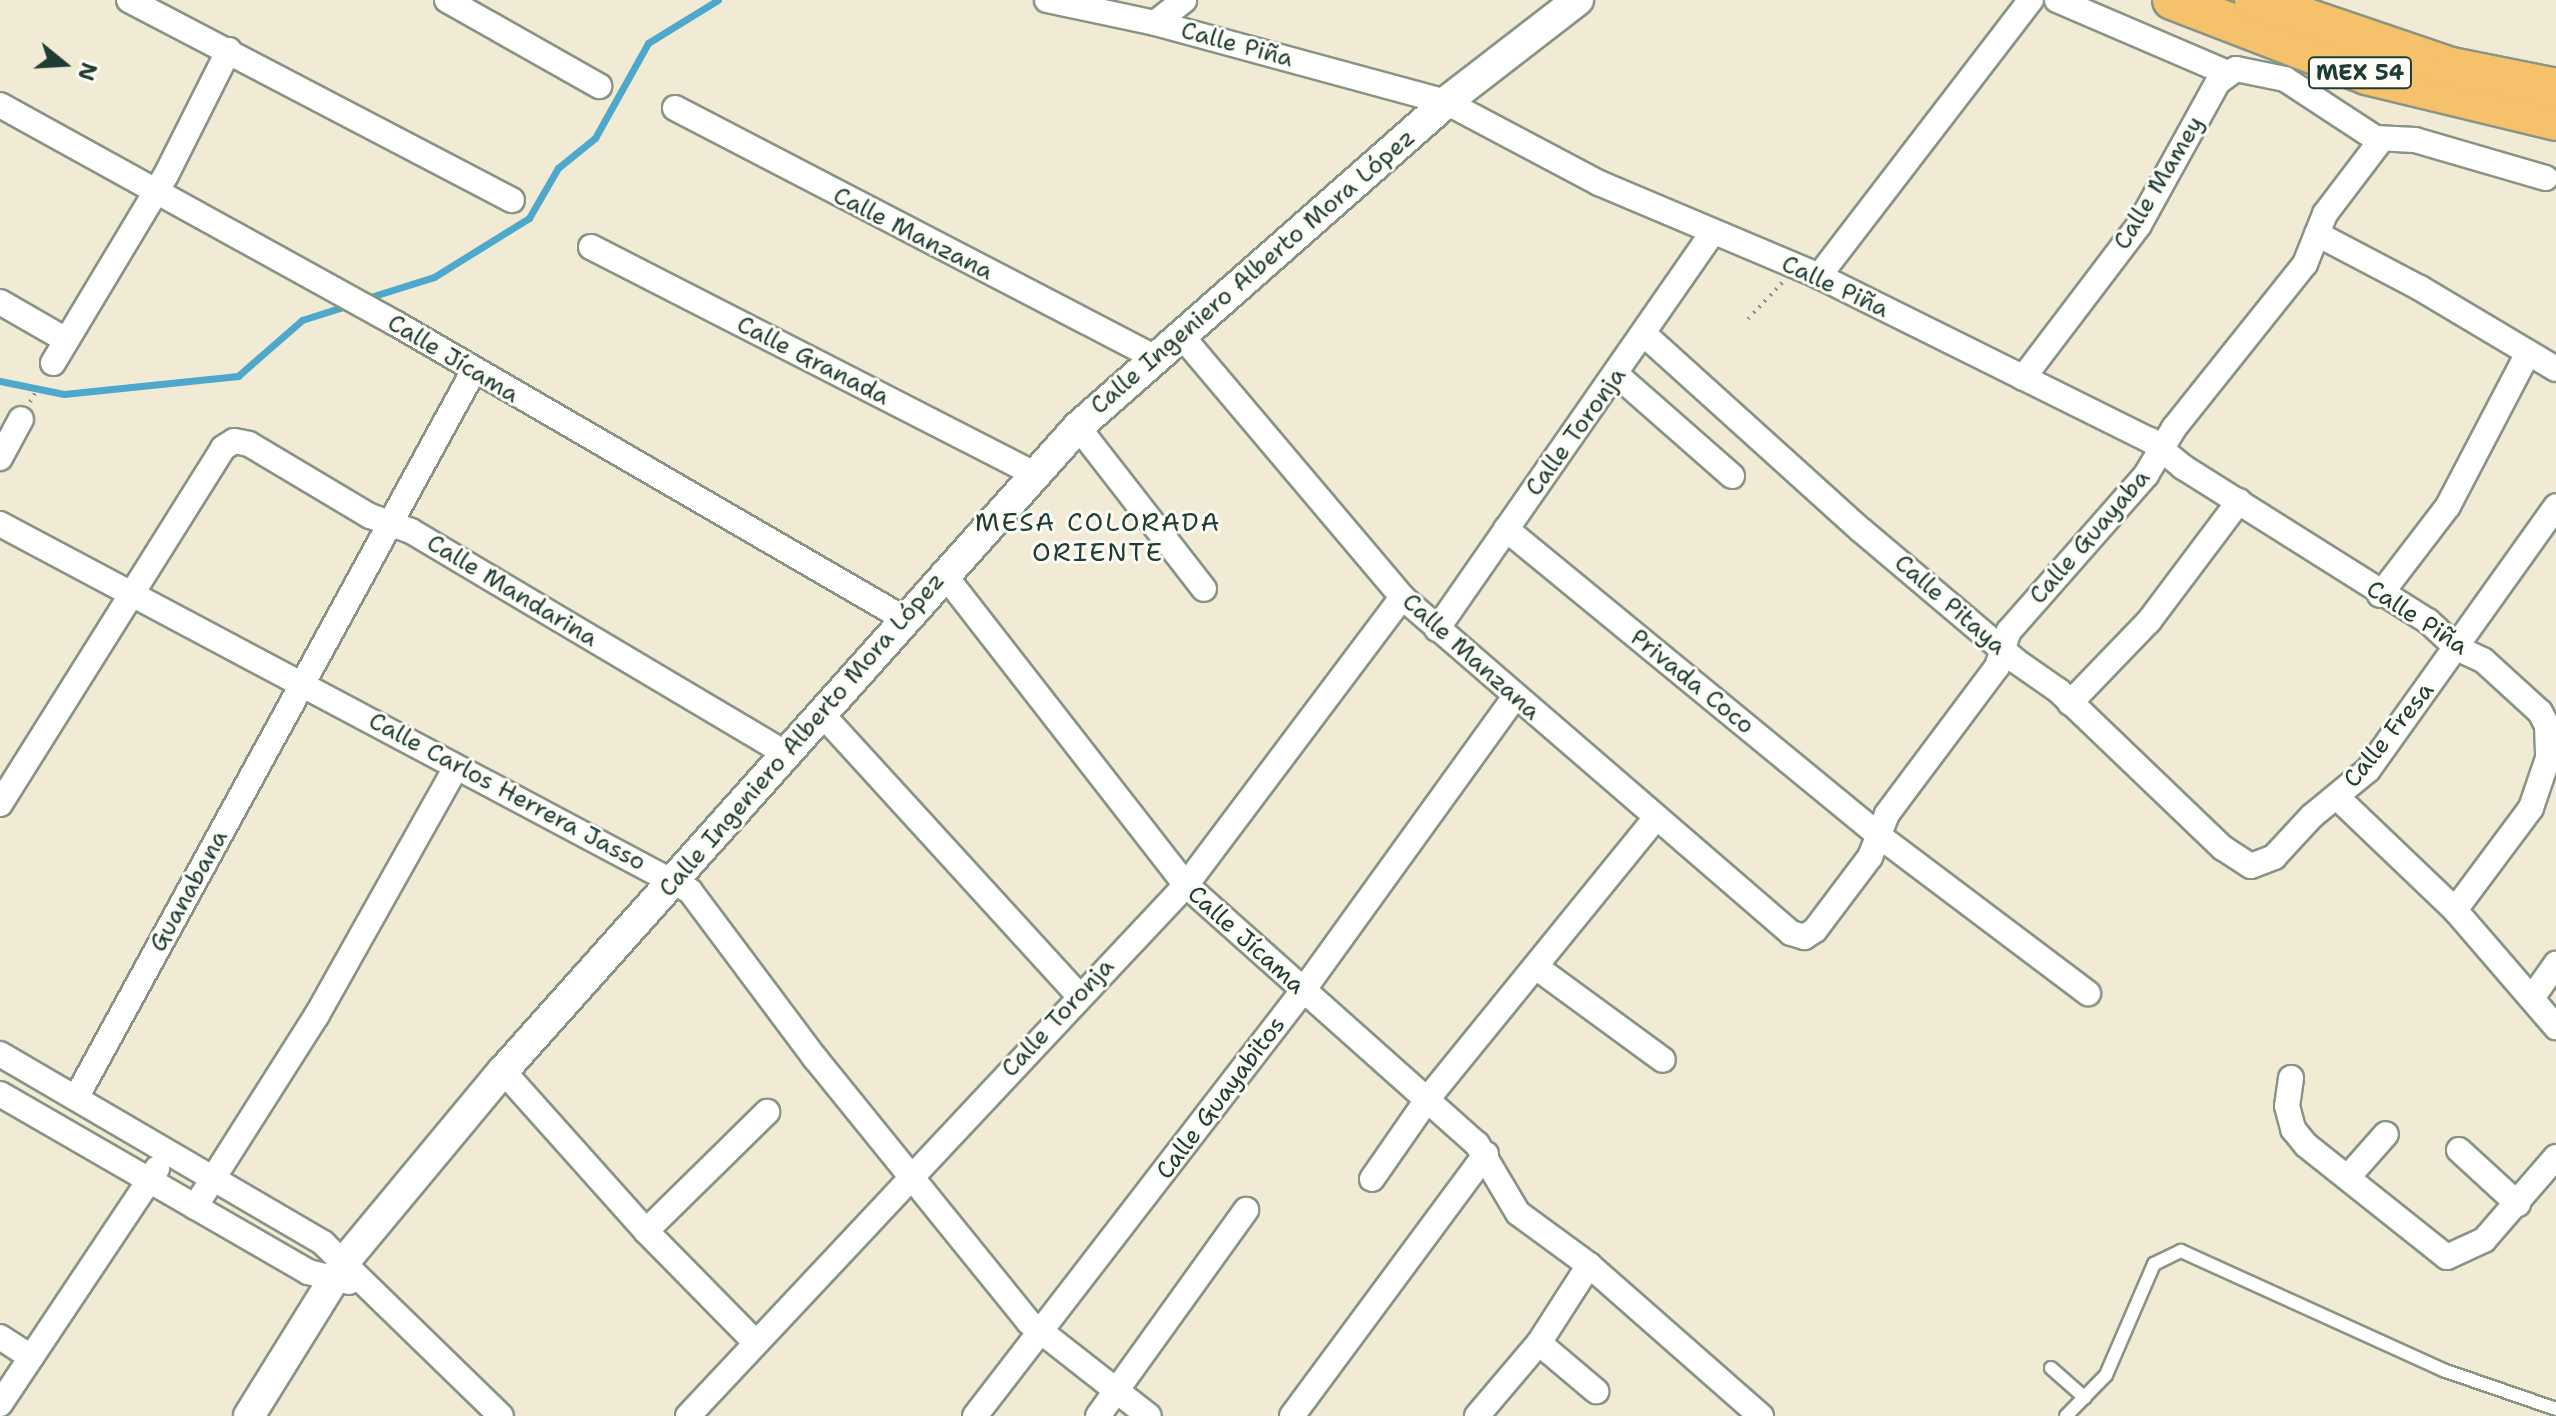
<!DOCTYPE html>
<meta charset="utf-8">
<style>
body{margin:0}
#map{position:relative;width:2556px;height:1416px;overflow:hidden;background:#f1ebd5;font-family:"Shantell Sans",sans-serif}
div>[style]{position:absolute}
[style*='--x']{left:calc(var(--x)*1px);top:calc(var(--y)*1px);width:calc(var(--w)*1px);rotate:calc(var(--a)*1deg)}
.stream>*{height:7px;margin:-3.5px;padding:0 3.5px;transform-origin:3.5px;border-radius:3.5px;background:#4ea8cc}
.path>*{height:4px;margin-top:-2px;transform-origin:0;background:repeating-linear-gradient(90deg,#889484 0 2px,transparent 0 8px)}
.roads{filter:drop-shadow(2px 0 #889484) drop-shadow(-2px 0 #889484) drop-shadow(0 2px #889484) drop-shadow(0 -2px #889484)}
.service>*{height:12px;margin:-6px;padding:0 6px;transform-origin:6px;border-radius:6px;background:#fff}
.minor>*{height:24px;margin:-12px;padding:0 12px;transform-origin:12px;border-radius:12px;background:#fff}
.tertiary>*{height:30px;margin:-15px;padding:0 15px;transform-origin:15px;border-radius:15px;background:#fff}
.primary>*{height:38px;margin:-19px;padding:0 19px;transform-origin:19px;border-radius:19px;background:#f5c16b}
span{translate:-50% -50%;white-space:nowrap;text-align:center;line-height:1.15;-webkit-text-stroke:6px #fdfcf7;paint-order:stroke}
.shield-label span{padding:2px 6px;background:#fdfcf7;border:2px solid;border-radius:6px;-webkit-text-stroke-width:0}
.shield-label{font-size:22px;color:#1f3d34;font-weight:700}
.street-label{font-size:24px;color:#1f3d34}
.neighbourhood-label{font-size:26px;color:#1f3d34;letter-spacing:2px}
.north{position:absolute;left:24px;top:24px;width:80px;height:80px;-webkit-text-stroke:6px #fdfcf7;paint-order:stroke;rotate:108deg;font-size:22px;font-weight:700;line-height:32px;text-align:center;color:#1f3d34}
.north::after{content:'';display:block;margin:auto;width:28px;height:36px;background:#1f3d34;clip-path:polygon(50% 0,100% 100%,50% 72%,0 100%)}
</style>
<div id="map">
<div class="stream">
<div style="--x:364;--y:299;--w:73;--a:-17.4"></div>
<div style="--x:434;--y:277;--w:112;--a:-31.8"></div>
<div style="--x:529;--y:218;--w:58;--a:-59.9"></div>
<div style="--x:558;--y:168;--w:48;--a:-39"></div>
<div style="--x:595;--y:138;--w:109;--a:-60.8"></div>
<div style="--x:648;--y:43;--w:82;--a:-31.6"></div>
<div style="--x:0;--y:381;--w:65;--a:11.5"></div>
<div style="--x:64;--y:394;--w:175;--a:-5.9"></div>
<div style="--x:238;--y:376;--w:85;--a:-41.2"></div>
<div style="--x:302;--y:320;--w:49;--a:-17.7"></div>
</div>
<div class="path">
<div style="--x:1748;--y:319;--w:50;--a:-46.6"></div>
<div style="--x:30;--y:402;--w:23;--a:-61"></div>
</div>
<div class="roads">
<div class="service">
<div style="--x:2051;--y:1368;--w:45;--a:41.4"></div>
<div style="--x:2066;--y:1416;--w:57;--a:-45.7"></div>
<div style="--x:2106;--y:1375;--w:121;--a:-66.6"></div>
<div style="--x:2154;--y:1264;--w:30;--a:-26"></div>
<div style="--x:2181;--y:1251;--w:288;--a:24.4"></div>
<div style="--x:2443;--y:1370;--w:120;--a:19"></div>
</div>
<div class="minor">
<div style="--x:129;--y:0;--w:432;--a:27.6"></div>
<div style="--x:447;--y:0;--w:175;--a:29.5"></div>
<div style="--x:1047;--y:0;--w:110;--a:12"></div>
<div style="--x:1155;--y:23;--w:302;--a:15.2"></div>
<div style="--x:1446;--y:102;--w:173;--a:27.9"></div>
<div style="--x:1599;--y:183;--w:239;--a:22.9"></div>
<div style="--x:1819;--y:276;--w:369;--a:26.4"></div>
<div style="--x:2150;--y:440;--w:43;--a:39.3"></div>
<div style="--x:2183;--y:467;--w:289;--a:32.2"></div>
<div style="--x:2428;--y:621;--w:40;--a:43"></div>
<div style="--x:2457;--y:648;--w:29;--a:25"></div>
<div style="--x:2483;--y:660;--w:77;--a:42.4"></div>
<div style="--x:2540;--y:712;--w:15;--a:62"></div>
<div style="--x:2547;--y:725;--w:33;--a:88"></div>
<div style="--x:2548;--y:758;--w:53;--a:108.8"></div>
<div style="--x:2531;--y:808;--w:127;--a:126.7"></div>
<div style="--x:2057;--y:0;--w:185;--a:23.2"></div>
<div style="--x:1155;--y:23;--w:37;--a:-38"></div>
<div style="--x:0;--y:105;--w:451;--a:28.9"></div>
<div style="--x:395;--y:323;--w:587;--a:30.14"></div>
<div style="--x:675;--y:108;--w:540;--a:27.47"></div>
<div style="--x:2317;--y:234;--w:116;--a:27.7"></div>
<div style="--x:2420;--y:288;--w:158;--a:30.8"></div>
<div style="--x:591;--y:247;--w:498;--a:27.1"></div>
<div style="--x:1819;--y:276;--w:348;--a:-52.5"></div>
<div style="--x:0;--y:302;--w:76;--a:29.9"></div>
<div style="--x:1180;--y:334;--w:344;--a:49.8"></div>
<div style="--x:1402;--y:597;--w:514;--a:40.82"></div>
<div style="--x:1791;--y:933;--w:14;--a:17"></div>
<div style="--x:1804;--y:937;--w:13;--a:-32"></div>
<div style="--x:1815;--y:930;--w:91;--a:-53"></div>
<div style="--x:1870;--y:857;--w:46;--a:-68.4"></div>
<div style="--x:1887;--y:814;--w:184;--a:-53.2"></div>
<div style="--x:1997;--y:667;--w:38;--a:-72"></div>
<div style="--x:2009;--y:631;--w:208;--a:-48.7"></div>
<div style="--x:2146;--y:475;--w:55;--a:-59.2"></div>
<div style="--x:2174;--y:428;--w:210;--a:-51.4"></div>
<div style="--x:2305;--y:264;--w:54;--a:-68.2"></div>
<div style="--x:2325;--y:214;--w:94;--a:-52.8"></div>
<div style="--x:1645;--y:335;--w:291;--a:42.1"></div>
<div style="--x:1861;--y:530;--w:203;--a:40.2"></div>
<div style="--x:2016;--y:661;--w:52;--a:34.9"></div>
<div style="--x:2059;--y:691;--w:227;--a:43.8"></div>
<div style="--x:2223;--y:848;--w:33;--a:33"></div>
<div style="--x:2251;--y:866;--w:25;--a:-21"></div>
<div style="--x:2274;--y:857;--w:56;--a:-47.2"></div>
<div style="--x:2312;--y:816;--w:72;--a:-39.4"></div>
<div style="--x:2368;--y:770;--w:324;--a:-54.5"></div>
<div style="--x:53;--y:363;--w:219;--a:-59"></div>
<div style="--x:166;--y:175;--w:140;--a:-63.3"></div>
<div style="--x:1617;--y:375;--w:153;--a:41.3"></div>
<div style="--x:2023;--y:378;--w:192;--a:-52.8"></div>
<div style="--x:2139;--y:225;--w:163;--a:-61.1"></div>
<div style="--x:2218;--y:82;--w:22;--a:-36"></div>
<div style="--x:2236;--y:69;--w:50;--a:11.5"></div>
<div style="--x:2285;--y:79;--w:108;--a:33.2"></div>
<div style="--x:2375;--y:138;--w:40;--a:2.9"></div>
<div style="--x:2415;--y:140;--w:136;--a:16.2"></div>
<div style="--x:1078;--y:427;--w:205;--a:52.1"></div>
<div style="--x:0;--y:458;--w:44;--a:-61.7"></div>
<div style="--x:0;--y:524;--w:782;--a:28.01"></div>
<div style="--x:690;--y:891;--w:209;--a:53.2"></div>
<div style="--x:815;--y:1058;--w:340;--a:51"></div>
<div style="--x:1029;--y:1322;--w:152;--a:38.1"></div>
<div style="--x:1506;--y:529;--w:482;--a:39.4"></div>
<div style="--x:1878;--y:835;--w:263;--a:37"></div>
<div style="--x:943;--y:573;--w:395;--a:52.1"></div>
<div style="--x:1186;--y:885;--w:390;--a:41.7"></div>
<div style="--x:1477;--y:1144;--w:80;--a:59.3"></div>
<div style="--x:1518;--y:1213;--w:88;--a:36.2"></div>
<div style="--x:1589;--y:1265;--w:229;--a:41.3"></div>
<div style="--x:2380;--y:595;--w:112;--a:-52.6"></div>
<div style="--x:2448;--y:506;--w:173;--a:-62.4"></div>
<div style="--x:1437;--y:629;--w:482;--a:-55.2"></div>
<div style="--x:2070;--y:703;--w:114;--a:-46.1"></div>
<div style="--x:2149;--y:621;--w:150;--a:-53.1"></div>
<div style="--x:820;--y:712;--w:383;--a:47.6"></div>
<div style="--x:2338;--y:798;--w:162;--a:43.7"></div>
<div style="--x:2455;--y:910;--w:155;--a:49.2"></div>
<div style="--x:0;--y:804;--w:420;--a:-57.9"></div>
<div style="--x:223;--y:448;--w:13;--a:-32"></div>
<div style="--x:234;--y:441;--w:15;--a:11"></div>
<div style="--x:249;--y:444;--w:141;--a:30.8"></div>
<div style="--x:370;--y:516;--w:44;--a:20.1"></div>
<div style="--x:411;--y:531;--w:435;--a:30.7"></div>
<div style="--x:1536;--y:967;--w:157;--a:36.2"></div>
<div style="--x:2532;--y:998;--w:42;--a:-54.8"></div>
<div style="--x:0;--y:1054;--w:374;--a:30.3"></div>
<div style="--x:323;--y:1243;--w:248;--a:44.2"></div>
<div style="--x:503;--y:1071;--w:215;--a:48.2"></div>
<div style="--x:646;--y:1231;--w:156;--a:45.5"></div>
<div style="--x:2291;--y:1078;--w:28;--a:98"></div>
<div style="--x:2287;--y:1106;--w:24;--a:75"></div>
<div style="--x:2293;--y:1129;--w:21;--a:51"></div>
<div style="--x:2306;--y:1145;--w:180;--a:38.5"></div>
<div style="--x:2447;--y:1257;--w:41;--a:-24.7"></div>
<div style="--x:2484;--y:1240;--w:110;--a:-49.1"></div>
<div style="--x:0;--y:1094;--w:356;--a:30"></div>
<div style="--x:308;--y:1272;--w:42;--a:13.7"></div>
<div style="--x:76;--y:1098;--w:827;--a:-61.33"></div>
<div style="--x:2459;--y:1150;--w:80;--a:42.5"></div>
<div style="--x:2348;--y:1177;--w:57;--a:-48.5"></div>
<div style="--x:1372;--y:1179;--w:100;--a:-55.2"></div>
<div style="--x:1429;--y:1097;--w:360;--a:-50.9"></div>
<div style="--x:195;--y:1207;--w:227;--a:-57.6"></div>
<div style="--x:317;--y:1015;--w:284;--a:-60.7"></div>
<div style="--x:646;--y:1231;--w:170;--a:-44.5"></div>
<div style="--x:0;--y:1337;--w:37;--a:33"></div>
<div style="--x:1539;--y:1343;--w:75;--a:40.1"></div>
<div style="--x:0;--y:1404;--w:283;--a:-56.3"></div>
<div style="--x:688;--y:1416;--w:728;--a:-46.84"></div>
<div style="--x:1186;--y:885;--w:360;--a:-53.1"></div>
<div style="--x:975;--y:1416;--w:535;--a:-52.36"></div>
<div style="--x:1302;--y:992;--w:364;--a:-54.2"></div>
<div style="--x:1098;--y:1416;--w:254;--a:-54.3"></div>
<div style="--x:1292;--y:1416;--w:326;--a:-53.5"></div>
<div style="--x:1477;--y:1416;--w:96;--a:-49.7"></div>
<div style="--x:1539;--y:1343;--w:93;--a:-57.3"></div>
</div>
<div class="tertiary">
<div style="--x:249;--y:1416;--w:182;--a:-58.2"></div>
<div style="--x:345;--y:1261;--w:247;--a:-50.3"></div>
<div style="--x:503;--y:1071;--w:863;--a:-48.24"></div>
<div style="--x:1078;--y:427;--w:491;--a:-41.4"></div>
<div style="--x:1446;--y:102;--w:167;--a:-37.7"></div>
</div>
<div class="primary">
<div style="--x:2172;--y:0;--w:208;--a:21.1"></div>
<div style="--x:2366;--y:75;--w:195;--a:13.6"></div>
<div style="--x:2254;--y:0;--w:208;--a:18.8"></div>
<div style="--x:2451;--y:67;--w:107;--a:11.3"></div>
</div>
</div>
<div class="shield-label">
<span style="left:2360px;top:73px">MEX 54</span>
</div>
<div class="street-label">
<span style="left:1237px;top:45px;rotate:15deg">Calle Piña</span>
<span style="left:2159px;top:183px;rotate:-59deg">Calle Mamey</span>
<span style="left:913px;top:234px;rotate:27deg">Calle Manzana</span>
<span style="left:1253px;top:272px;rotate:-41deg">Calle Ingeniero Alberto Mora López</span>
<span style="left:1835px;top:287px;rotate:25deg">Calle Piña</span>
<span style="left:453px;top:359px;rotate:31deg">Calle Jícama</span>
<span style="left:813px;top:361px;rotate:27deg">Calle Granada</span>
<span style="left:1576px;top:432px;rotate:-54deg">Calle Toronja</span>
<span style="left:2090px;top:537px;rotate:-49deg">Calle Guayaba</span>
<span style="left:512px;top:591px;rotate:31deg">Calle Mandarina</span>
<span style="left:1950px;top:605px;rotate:41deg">Calle Pitaya</span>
<span style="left:2417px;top:618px;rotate:33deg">Calle Piña</span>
<span style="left:1471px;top:657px;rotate:42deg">Calle Manzana</span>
<span style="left:1692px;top:682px;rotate:39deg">Privada Coco</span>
<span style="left:802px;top:735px;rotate:-49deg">Calle Ingeniero Alberto Mora López</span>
<span style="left:2389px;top:735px;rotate:-51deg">Calle Fresa</span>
<span style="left:507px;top:792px;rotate:28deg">Calle Carlos Herrera Jasso</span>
<span style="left:189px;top:891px;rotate:-61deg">Guanabana</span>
<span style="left:1246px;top:940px;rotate:42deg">Calle Jícama</span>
<span style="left:1058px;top:1018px;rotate:-47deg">Calle Toronja</span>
<span style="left:1221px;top:1098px;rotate:-53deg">Calle Guayabitos</span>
</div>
<div class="neighbourhood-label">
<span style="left:1098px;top:537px">MESA COLORADA<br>ORIENTE</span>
</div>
<div class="north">N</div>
</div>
